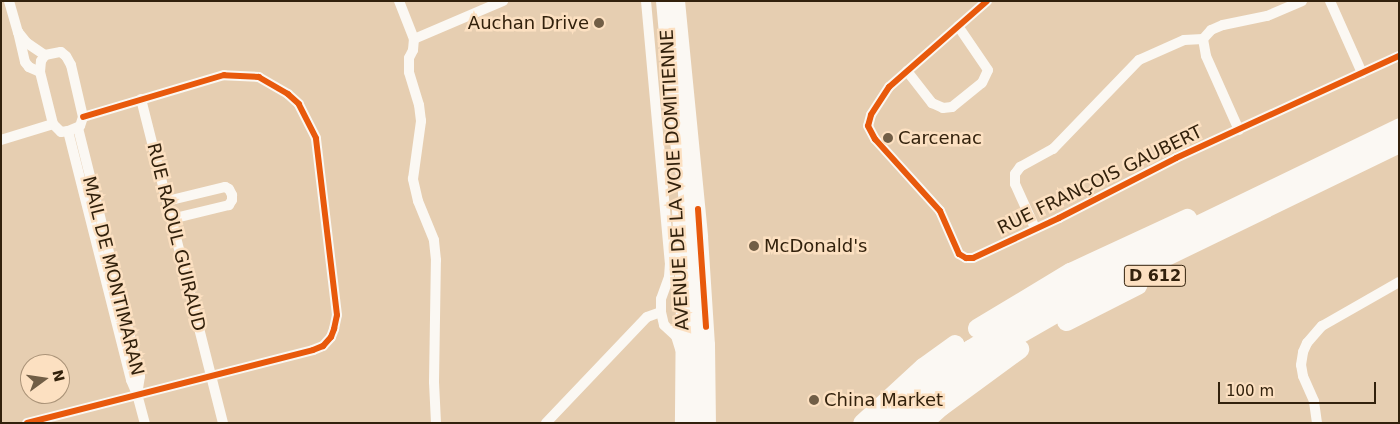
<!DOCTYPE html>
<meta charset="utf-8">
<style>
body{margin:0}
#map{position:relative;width:1400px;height:424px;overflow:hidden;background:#e6ceb1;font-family:"DejaVu Sans",sans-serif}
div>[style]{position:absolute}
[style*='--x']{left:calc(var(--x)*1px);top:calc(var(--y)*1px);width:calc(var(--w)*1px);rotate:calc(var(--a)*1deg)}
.street>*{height:10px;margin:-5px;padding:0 5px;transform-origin:5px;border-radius:5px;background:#fbf8f3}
.primary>*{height:16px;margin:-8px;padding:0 8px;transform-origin:8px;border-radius:8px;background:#fbf8f3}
.highway>*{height:19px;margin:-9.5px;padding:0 9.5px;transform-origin:9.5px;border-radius:9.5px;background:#fbf8f3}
.cycleway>*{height:6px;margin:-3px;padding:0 3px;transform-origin:3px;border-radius:3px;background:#e8590c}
.dots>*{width:14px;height:14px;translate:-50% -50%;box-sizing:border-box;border:2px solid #fce0c1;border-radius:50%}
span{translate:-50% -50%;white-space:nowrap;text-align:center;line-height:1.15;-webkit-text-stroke:5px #fce0c1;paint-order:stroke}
.shield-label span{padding:1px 4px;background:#fce0c1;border:1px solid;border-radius:4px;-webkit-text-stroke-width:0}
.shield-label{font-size:16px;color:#32210c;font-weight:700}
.poi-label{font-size:18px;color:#32210c}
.right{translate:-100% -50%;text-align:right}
.left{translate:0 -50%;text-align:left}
.street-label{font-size:18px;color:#32210c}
.frame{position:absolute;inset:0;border:2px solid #32210c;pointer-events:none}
.north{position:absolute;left:20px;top:354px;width:50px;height:50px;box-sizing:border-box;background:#fce0c1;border:1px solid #ab9479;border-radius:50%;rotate:76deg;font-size:14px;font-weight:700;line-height:20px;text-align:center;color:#32210c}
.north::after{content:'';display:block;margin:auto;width:18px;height:22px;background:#715e46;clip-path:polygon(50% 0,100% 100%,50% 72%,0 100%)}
.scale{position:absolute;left:1218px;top:382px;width:158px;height:22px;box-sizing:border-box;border:2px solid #32210c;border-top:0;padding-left:6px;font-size:15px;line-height:18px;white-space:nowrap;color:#32210c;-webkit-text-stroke:4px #fce0c1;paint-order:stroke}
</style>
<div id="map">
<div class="street">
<div style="--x:9;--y:1;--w:32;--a:74"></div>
<div style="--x:399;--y:1;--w:41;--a:68.5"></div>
<div style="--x:646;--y:1;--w:263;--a:84.8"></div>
<div style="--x:670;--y:263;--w:14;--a:94"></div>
<div style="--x:669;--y:277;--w:23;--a:110"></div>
<div style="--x:661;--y:299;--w:13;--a:90"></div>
<div style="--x:661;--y:312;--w:13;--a:77"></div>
<div style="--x:664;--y:325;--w:16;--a:43"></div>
<div style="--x:676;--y:336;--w:14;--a:73"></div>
<div style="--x:987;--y:1;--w:130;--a:138.7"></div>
<div style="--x:889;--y:87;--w:33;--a:123"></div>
<div style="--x:871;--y:115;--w:11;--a:105"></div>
<div style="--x:868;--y:126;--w:15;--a:62"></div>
<div style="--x:875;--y:139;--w:97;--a:47.9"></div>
<div style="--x:940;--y:211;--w:47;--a:66.2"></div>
<div style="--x:959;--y:254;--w:8;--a:30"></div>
<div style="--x:966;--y:258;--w:7;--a:0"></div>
<div style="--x:973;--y:258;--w:95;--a:-24.9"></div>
<div style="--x:1059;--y:218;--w:131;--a:-27.1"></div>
<div style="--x:1176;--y:158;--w:245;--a:-24.6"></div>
<div style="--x:1330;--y:1;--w:79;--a:66"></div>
<div style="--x:1203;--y:39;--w:17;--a:80"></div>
<div style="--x:1206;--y:56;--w:81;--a:66"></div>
<div style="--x:61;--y:52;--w:6;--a:39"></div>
<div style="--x:66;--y:56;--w:10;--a:61"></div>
<div style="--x:71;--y:65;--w:53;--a:77"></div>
<div style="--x:83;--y:117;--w:9;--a:108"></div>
<div style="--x:80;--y:126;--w:13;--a:157"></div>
<div style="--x:68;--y:131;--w:7;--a:172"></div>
<div style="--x:61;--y:132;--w:11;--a:-135"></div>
<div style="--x:53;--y:124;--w:54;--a:-104"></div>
<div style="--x:40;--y:72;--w:11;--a:-85"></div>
<div style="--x:41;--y:61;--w:7;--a:-56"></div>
<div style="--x:45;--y:55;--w:16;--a:-11"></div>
<div style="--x:907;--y:71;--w:41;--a:52"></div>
<div style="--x:932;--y:103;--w:12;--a:24"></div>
<div style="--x:943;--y:108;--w:9;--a:-6"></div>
<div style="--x:952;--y:107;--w:38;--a:-39"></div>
<div style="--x:982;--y:83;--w:14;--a:-65"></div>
<div style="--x:988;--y:70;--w:53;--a:-124.3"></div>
<div style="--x:40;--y:72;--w:12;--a:-156"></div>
<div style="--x:29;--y:67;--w:6;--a:-129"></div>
<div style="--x:25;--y:62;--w:31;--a:-103"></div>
<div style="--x:18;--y:32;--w:14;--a:51"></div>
<div style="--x:27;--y:43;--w:22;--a:34"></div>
<div style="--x:141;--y:99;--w:334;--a:75.8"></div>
<div style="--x:78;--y:128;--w:256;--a:76"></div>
<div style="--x:140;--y:376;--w:18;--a:99"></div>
<div style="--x:68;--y:131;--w:257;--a:75.8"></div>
<div style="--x:131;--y:380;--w:15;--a:67"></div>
<div style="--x:137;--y:394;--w:30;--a:75"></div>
<div style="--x:1;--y:140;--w:54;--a:-17.1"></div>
<div style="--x:167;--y:201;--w:60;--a:-13.6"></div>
<div style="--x:225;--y:187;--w:4;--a:27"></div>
<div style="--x:229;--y:189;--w:7;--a:63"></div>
<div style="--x:232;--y:195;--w:5;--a:90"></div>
<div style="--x:232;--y:200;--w:6;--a:121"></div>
<div style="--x:229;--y:205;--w:60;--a:166.4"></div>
<div style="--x:1035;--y:228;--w:48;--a:-114.4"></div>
<div style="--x:1015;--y:184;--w:10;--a:-90"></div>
<div style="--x:1015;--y:174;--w:9;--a:-54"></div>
<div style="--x:1020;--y:167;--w:38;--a:-29"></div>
<div style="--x:1053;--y:149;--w:124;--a:-46"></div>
<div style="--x:1139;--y:60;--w:49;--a:-24"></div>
<div style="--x:1184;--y:40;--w:19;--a:-3"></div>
<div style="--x:1203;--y:39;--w:12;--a:-48"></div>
<div style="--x:1211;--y:30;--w:13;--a:-23"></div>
<div style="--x:1223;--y:25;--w:45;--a:-11.6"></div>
<div style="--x:1267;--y:16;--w:38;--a:-23"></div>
<div style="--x:27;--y:423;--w:295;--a:-14.3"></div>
<div style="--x:313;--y:350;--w:11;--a:-22"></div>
<div style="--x:323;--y:346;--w:12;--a:-48"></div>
<div style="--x:331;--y:337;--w:9;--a:-69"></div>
<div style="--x:334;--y:329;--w:14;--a:-78"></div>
<div style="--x:337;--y:315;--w:178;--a:-96.8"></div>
<div style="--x:316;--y:138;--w:38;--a:-117"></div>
<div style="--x:299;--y:104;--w:15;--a:-138"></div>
<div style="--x:288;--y:94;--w:34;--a:-150"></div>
<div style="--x:259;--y:77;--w:35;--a:-177"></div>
<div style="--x:224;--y:75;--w:147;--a:163.4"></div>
<div style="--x:436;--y:423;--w:41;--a:-92.8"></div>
<div style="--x:434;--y:382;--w:122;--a:-89.1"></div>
<div style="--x:436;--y:260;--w:20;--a:-96"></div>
<div style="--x:434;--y:240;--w:42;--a:-112.3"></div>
<div style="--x:418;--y:201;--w:23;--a:-103"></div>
<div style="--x:413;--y:179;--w:59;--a:-82.1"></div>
<div style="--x:421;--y:121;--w:16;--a:-97"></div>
<div style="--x:419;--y:105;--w:34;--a:-107"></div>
<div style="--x:409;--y:72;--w:14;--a:-90"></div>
<div style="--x:409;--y:58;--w:9;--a:-63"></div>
<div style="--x:413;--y:50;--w:11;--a:-85"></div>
<div style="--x:414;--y:39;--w:97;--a:-23.1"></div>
<div style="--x:546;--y:423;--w:146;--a:-46.4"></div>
<div style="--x:647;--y:317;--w:15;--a:-20"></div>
<div style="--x:1317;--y:423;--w:22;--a:-98"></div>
<div style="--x:1314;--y:401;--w:27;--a:-114"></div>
<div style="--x:1303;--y:376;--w:11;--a:-100"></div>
<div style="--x:1301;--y:365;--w:13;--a:-81"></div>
<div style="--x:1303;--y:352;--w:10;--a:-66"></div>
<div style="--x:1307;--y:343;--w:23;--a:-49"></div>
<div style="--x:1322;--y:326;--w:89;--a:-29.7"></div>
</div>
<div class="primary">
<div style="--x:664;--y:1;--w:133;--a:84.8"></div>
<div style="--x:677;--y:1;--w:237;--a:84.4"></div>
<div style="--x:700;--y:237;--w:108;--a:86.3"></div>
<div style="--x:707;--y:345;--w:78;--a:89.3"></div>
<div style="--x:680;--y:210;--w:88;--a:87.4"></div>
<div style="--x:684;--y:298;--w:125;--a:90.5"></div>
</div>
<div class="highway">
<div style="--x:675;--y:120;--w:61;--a:79.6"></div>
<div style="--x:686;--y:180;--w:92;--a:85.6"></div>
<div style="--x:693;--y:272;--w:151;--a:89.2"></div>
<div style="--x:1066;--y:321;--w:80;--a:-26.9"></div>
<div style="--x:977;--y:328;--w:109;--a:-31.1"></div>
<div style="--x:1070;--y:272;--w:129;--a:-24.8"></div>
<div style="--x:862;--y:423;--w:83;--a:-42.6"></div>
<div style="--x:923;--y:367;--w:39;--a:-36"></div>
<div style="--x:881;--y:423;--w:65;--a:-42.5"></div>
<div style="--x:929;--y:379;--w:51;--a:-36.2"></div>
<div style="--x:970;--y:349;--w:126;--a:-31.7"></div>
<div style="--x:1077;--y:283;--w:358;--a:-25.8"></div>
<div style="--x:903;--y:423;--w:50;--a:-43.4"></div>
<div style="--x:939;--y:389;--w:87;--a:-35.2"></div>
<div style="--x:1010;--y:339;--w:95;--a:-29.8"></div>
<div style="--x:1092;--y:292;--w:341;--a:-25.9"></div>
<div style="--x:922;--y:423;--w:25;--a:-42"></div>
<div style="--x:941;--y:406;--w:97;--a:-36.2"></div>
</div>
<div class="cycleway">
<div style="--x:987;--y:1;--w:130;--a:138.7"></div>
<div style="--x:889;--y:87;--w:33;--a:123"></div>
<div style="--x:871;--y:115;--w:11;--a:105"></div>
<div style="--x:868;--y:126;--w:15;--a:62"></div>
<div style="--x:875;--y:139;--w:97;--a:47.9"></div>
<div style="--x:940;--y:211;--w:47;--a:66.2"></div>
<div style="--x:959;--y:254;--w:8;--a:30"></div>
<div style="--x:966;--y:258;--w:7;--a:0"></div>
<div style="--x:973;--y:258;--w:95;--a:-24.9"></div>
<div style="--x:1059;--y:218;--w:131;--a:-27.1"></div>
<div style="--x:1176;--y:158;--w:245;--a:-24.6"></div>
<div style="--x:698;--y:209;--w:118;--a:86.1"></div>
<div style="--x:27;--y:423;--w:295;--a:-14.3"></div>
<div style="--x:313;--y:350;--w:11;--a:-22"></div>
<div style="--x:323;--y:346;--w:12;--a:-48"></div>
<div style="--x:331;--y:337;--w:9;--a:-69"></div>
<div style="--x:334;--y:329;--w:14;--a:-78"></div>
<div style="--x:337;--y:315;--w:178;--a:-96.8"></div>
<div style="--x:316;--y:138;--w:38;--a:-117"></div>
<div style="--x:299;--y:104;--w:15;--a:-138"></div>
<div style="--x:288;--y:94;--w:34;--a:-150"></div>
<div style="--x:259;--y:77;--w:35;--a:-177"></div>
<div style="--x:224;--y:75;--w:147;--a:163.4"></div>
</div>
<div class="dots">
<div style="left:599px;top:23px;background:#715e46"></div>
<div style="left:888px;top:138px;background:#715e46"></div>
<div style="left:754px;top:246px;background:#715e46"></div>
<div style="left:814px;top:400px;background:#715e46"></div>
</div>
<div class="shield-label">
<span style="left:1155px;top:276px">D 612</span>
</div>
<div class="poi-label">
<span class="right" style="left:589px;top:23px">Auchan Drive</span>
<span class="left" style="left:898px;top:138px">Carcenac</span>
<span class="left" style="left:764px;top:246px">McDonald's</span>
<span class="left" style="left:824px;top:400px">China Market</span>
</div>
<div class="street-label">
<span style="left:675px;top:180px;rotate:-93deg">AVENUE DE LA VOIE DOMITIENNE</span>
<span style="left:1100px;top:180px;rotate:-26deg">RUE FRANÇOIS GAUBERT</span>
<span style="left:176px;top:237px;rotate:76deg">RUE RAOUL GUIRAUD</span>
<span style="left:113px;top:276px;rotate:76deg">MAIL DE MONTIMARAN</span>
</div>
<div class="frame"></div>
<div class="north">N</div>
<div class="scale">100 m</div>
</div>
